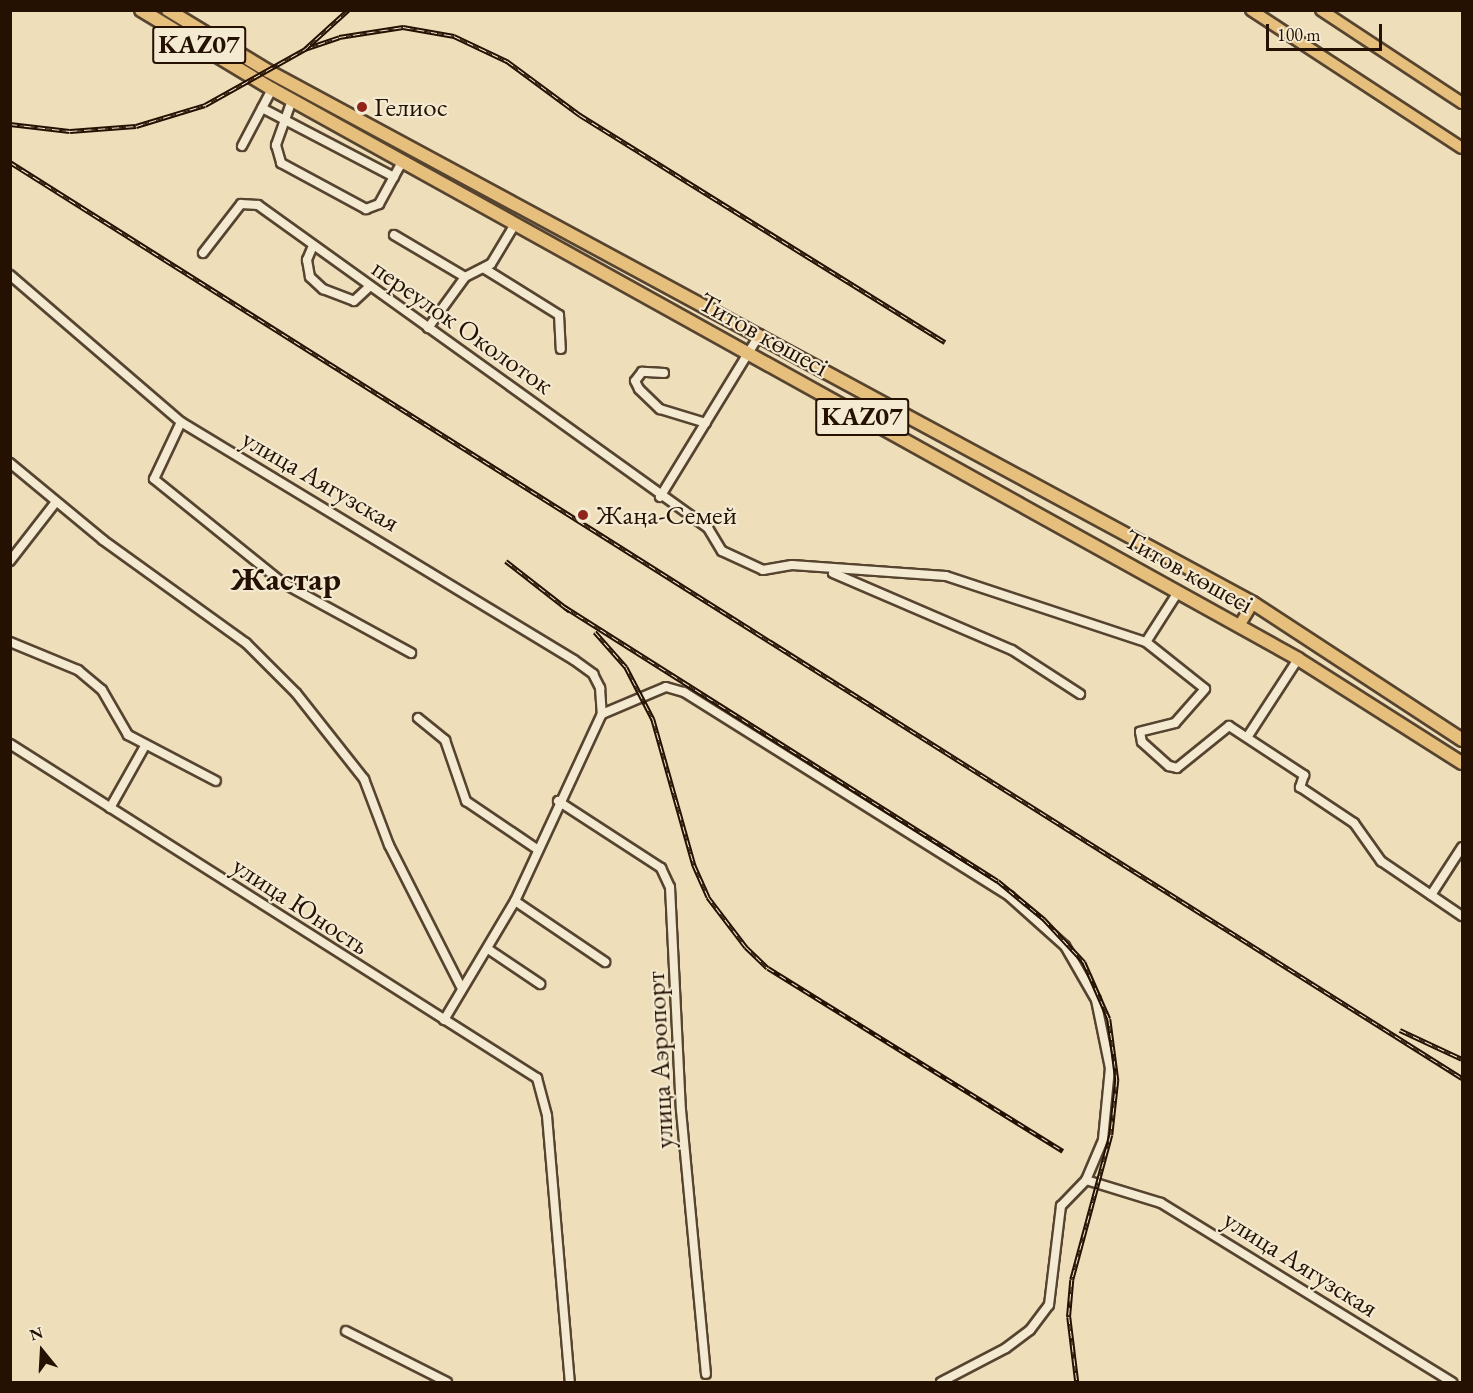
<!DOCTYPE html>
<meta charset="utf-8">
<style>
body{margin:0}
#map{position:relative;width:1473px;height:1393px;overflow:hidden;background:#eedeb9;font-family:"EB Garamond",serif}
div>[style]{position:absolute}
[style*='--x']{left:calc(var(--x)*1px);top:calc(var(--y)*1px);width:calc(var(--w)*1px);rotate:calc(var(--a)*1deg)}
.roads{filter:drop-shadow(2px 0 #564430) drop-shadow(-2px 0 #564430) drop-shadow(0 2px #564430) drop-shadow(0 -2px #564430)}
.minor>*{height:8px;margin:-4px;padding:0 4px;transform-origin:4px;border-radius:4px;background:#f4ead2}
.major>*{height:10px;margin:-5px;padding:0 5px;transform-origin:5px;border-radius:5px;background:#e7bf7c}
.highway>*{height:12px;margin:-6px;padding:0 6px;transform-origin:6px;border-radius:6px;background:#e7bf7c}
.rail>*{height:4.5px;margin-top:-2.25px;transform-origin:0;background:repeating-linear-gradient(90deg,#f4ead2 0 7px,#241102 0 14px);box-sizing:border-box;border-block:2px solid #241102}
.dots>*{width:16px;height:16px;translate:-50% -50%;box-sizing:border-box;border:3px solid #f4ead2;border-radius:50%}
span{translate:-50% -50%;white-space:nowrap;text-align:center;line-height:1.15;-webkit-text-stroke:4.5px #f4ead2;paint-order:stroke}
.shield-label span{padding:2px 4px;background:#f4ead2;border:2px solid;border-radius:4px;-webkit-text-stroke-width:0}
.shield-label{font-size:26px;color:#241102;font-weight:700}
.poi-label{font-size:27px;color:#241102}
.left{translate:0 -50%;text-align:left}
.street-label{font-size:27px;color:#241102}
.district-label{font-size:33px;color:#241102;font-weight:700}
.frame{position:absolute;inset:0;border:12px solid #241102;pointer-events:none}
.north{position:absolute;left:12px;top:1321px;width:60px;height:60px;-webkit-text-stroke:4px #f4ead2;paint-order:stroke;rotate:342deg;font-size:16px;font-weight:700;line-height:24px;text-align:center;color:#241102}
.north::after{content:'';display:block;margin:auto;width:21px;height:27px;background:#241102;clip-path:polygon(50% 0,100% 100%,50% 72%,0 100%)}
.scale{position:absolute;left:1266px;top:24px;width:116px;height:27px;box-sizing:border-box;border:3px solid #241102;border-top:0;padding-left:8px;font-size:18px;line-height:21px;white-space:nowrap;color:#241102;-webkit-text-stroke:4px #f4ead2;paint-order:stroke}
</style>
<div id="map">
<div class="roads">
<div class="minor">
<div style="--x:292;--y:100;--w:48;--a:109.6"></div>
<div style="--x:276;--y:145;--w:19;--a:74"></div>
<div style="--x:281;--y:163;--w:97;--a:28.4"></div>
<div style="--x:366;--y:209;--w:14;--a:-21"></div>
<div style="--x:379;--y:204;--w:48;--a:-61.3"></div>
<div style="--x:262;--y:108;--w:149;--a:27.6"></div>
<div style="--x:242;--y:146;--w:64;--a:-62.2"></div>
<div style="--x:394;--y:235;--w:82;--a:30.6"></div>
<div style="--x:312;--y:248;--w:13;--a:113"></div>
<div style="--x:307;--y:260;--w:17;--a:80"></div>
<div style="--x:310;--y:277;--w:18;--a:43"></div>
<div style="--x:323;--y:289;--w:33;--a:21"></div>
<div style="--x:354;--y:301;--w:22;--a:-43"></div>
<div style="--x:203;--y:253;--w:62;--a:-52.2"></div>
<div style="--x:241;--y:204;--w:17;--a:3"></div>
<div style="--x:258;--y:205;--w:554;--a:35.67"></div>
<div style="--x:708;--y:528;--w:27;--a:59"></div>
<div style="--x:722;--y:551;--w:45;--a:24.9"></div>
<div style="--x:763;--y:570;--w:29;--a:-10"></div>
<div style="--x:792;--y:565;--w:154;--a:4.1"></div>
<div style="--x:946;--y:576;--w:211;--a:18.3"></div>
<div style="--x:1146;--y:642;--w:75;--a:38.5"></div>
<div style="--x:1205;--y:689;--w:45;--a:131.4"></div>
<div style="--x:1175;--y:723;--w:36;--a:166"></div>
<div style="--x:1140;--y:732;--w:10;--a:79"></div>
<div style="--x:1142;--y:742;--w:36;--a:42"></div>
<div style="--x:1169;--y:766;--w:8;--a:14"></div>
<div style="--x:1177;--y:768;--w:67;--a:-38.9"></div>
<div style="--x:1229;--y:726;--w:90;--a:33.2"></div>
<div style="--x:1304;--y:775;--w:13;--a:108"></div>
<div style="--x:1300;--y:787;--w:65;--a:33.7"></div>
<div style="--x:1354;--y:823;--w:47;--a:54.6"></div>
<div style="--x:1381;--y:861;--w:98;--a:34.2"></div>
<div style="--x:485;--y:269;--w:87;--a:31.9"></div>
<div style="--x:559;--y:315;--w:34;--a:87"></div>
<div style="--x:10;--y:275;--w:225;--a:40.7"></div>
<div style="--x:181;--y:422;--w:459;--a:31.2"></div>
<div style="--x:574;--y:660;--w:24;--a:36"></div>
<div style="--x:593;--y:674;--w:16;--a:63"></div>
<div style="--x:600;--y:688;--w:26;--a:86"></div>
<div style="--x:428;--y:328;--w:63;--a:-54"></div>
<div style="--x:465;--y:277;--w:29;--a:-27"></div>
<div style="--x:491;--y:264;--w:47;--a:-59"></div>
<div style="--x:664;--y:373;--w:22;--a:-177"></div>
<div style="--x:642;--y:372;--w:11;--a:128"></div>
<div style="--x:635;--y:381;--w:9;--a:63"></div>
<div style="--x:639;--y:389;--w:29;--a:44"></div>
<div style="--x:660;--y:409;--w:48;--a:16.9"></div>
<div style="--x:181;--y:422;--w:63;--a:115.3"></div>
<div style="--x:154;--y:479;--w:166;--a:38.9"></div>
<div style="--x:283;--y:583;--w:146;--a:28.7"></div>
<div style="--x:10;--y:463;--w:121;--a:39.6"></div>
<div style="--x:103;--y:540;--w:176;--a:35.8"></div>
<div style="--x:246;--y:643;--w:71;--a:45"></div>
<div style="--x:296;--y:693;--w:110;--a:51.7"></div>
<div style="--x:364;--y:779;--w:71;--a:69.3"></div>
<div style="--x:389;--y:845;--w:159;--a:63.1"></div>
<div style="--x:660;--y:497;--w:191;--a:-58.5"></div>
<div style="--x:10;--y:561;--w:75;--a:-52.1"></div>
<div style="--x:833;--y:573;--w:195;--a:23.3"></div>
<div style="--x:1012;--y:650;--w:81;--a:32.9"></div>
<div style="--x:10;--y:642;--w:74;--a:22.4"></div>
<div style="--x:78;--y:670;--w:31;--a:40"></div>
<div style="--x:102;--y:690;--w:52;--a:60"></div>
<div style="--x:128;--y:735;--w:99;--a:27.6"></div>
<div style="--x:1146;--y:642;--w:59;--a:-57.4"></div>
<div style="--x:418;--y:718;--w:35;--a:39"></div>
<div style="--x:445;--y:740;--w:65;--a:71"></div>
<div style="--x:466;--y:801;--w:86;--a:34.1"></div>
<div style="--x:1248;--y:736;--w:92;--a:-57"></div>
<div style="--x:10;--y:744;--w:624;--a:32.37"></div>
<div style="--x:537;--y:1078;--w:39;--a:75"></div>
<div style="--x:547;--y:1116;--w:267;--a:85.1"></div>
<div style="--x:558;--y:801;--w:123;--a:33"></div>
<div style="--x:661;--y:868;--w:21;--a:65"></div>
<div style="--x:670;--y:887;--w:223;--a:87.2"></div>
<div style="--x:681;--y:1110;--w:265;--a:84.6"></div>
<div style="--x:110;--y:808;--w:71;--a:-60.6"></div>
<div style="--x:1431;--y:895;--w:57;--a:-57.1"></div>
<div style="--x:515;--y:901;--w:109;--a:34.1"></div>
<div style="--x:488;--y:949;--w:63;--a:33.9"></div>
<div style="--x:444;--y:1020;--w:139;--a:-59.2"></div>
<div style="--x:515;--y:901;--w:206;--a:-65.1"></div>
<div style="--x:602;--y:714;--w:69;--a:-22.9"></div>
<div style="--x:666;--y:687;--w:19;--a:16"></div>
<div style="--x:684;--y:692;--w:384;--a:32.1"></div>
<div style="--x:1009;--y:896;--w:75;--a:41.8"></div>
<div style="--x:1065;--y:946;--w:62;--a:60.1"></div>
<div style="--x:1096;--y:1000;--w:69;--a:78.4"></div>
<div style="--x:1110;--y:1068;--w:72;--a:95.6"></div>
<div style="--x:1103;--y:1140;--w:43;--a:113"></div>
<div style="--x:346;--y:1331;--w:113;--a:26.8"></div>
<div style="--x:941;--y:1382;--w:73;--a:-27.6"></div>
<div style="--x:1006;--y:1348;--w:30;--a:-37"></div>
<div style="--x:1030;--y:1330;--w:31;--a:-53"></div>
<div style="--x:1049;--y:1305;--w:100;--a:-83.1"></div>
<div style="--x:1061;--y:1206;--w:36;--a:-46"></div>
<div style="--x:1086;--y:1180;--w:78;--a:17"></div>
<div style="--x:1161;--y:1203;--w:342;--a:31.6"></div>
</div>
<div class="major">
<div style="--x:1251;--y:10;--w:252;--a:33.2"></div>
<div style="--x:1321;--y:10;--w:169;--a:33.4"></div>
<div style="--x:1239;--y:626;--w:27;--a:-59"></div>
</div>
<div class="highway">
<div style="--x:141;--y:10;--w:153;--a:31.1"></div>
<div style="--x:272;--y:89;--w:1174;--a:29.05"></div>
<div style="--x:1298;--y:659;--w:194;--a:32.4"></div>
<div style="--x:168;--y:10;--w:117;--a:31.4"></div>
<div style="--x:268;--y:71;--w:1119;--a:28.37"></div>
<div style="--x:1253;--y:603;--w:250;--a:33.2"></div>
</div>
</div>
<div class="rail">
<div style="--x:305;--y:49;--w:36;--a:-19"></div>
<div style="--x:339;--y:37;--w:65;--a:-8.9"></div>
<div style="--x:403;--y:27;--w:52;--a:10"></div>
<div style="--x:454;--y:36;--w:59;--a:25.3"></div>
<div style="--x:507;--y:61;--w:91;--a:36.5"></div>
<div style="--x:580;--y:115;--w:430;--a:31.9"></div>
<div style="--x:10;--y:124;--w:60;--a:6.7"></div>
<div style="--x:70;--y:131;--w:66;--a:-4.3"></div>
<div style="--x:136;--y:126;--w:72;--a:-16.9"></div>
<div style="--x:205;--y:105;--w:115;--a:-29.2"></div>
<div style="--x:305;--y:49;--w:58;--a:-42.2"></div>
<div style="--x:10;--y:162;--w:1717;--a:32.25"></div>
<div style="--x:506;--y:561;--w:81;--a:38"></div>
<div style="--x:565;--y:607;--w:512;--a:32.33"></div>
<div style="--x:998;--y:881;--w:60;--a:39.6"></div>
<div style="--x:1044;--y:919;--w:59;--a:47.1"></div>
<div style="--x:1084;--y:962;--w:62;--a:66.3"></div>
<div style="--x:1109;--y:1019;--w:62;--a:82.5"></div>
<div style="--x:1117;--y:1080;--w:55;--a:96.2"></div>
<div style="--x:1111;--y:1135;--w:150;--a:105.1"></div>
<div style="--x:1072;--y:1280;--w:37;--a:95"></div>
<div style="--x:1069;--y:1317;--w:65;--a:83"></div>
<div style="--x:595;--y:632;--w:47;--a:48.5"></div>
<div style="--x:626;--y:667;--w:59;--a:62.6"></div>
<div style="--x:653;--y:719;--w:152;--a:74.3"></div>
<div style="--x:694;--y:865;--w:35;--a:66"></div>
<div style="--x:708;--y:897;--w:63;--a:52.8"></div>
<div style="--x:746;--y:947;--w:30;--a:44"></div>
<div style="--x:768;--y:968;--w:347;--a:31.8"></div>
<div style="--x:1400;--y:1030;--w:68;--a:25.1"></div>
</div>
<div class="dots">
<div style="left:362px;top:107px;background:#8f2418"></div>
<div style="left:583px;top:515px;background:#8f2418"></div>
</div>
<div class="shield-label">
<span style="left:199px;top:45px">KAZ07</span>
<span style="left:862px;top:417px">KAZ07</span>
</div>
<div class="poi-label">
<span class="left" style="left:374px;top:107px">Гелиос</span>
<span class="left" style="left:596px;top:515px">Жаңа-Семей</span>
</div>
<div class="street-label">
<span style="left:463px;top:326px;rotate:35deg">переулок Околоток</span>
<span style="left:764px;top:334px;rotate:29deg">Титов көшесі</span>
<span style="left:321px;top:480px;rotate:30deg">улица Аягузская</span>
<span style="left:1189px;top:571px;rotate:29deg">Титов көшесі</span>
<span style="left:301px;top:905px;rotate:33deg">улица Юность</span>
<span style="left:659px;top:1060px;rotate:-93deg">улица Аэропорт</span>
<span style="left:1301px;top:1263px;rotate:32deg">улица Аягузская</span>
</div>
<div class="district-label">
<span style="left:286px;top:579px">Жастар</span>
</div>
<div class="frame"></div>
<div class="north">N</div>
<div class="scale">100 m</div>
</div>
